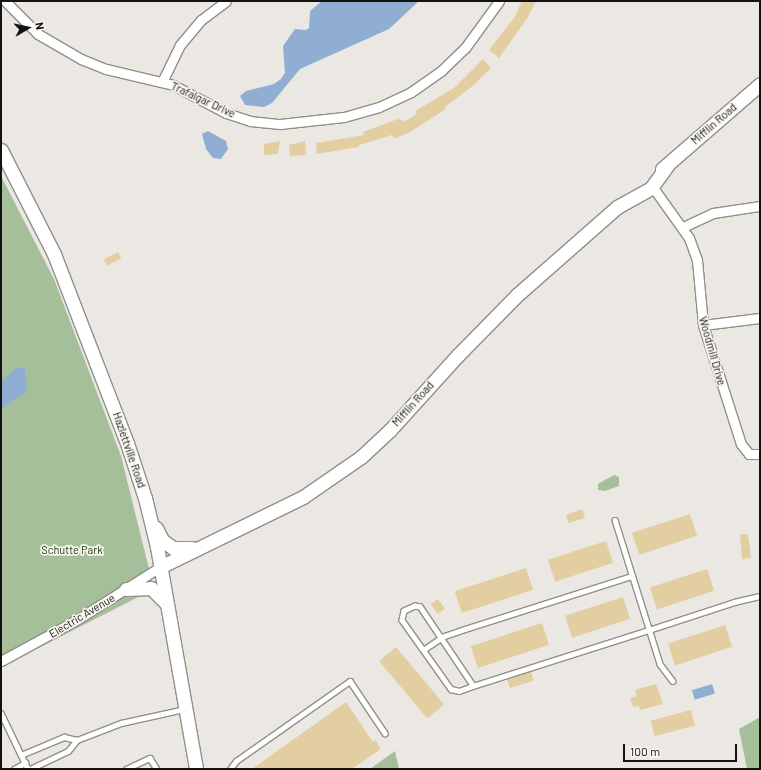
<!DOCTYPE html>
<style>
body{margin:0}
#map{position:relative;width:761px;height:770px;overflow:hidden;background:#ebe8e3;font-family:Barlow,sans-serif}
div>[style]{position:absolute}
[style*='--x']{left:calc(var(--x)*1px);top:calc(var(--y)*1px);width:calc(var(--w)*1px);rotate:calc(var(--a)*1deg)}
.green>*{inset:0;background:#a4bf9a}
.water>*{inset:0;background:#8faed2;transform-origin:0 0}
.building>*{inset:0;background:#e3cea2;transform-origin:0 0}
.roads{filter:drop-shadow(1px 0 #918f89) drop-shadow(-1px 0 #918f89) drop-shadow(0 1px #918f89) drop-shadow(0 -1px #918f89)}
.service>*{height:4.5px;margin:-2.25px;padding:0 2.25px;transform-origin:2.25px;border-radius:2.25px;background:#fff}
.minor>*{height:9px;margin:-4.5px;padding:0 4.5px;transform-origin:4.5px;border-radius:4.5px;background:#fff}
.secondary>*{height:13px;margin:-6.5px;padding:0 6.5px;transform-origin:6.5px;border-radius:6.5px;background:#fff}
span{translate:-50% -50%;white-space:nowrap;text-align:center;line-height:1.15;-webkit-text-stroke:3.5px #f8f6f0;paint-order:stroke}
.street-label{font-size:11px;color:#131210}
.park-label{font-size:11px;color:#113700}
.frame{position:absolute;inset:0;border:2px solid #131210;pointer-events:none}
.north{position:absolute;left:8px;top:8px;width:40px;height:40px;-webkit-text-stroke:3px #f8f6f0;paint-order:stroke;rotate:81deg;font-size:11px;font-weight:700;line-height:16px;text-align:center;color:#131210}
.north::after{content:'';display:block;margin:auto;width:14px;height:18px;background:#131210;clip-path:polygon(50% 0,100% 100%,50% 72%,0 100%)}
.scale{position:absolute;left:623px;top:744px;width:114px;height:18px;box-sizing:border-box;border:2px solid #131210;border-top:0;padding-left:5px;font-size:12px;line-height:14px;white-space:nowrap;color:#131210;-webkit-text-stroke:3px #f8f6f0;paint-order:stroke}
</style>
<div id="map">
<div class="green">
<div style="clip-path:polygon(1px 176px,54px 279px,121px 456px,154px 589px,1px 667px)"></div>
<div style="clip-path:polygon(614px 475px,619px 477px,619px 486px,605px 491px,598px 490px,598px 484px)"></div>
<div style="clip-path:polygon(760px 717px,760px 769px,747px 769px,739px 729px)"></div>
<div style="clip-path:polygon(395px 751px,399px 769px,370px 769px)"></div>
</div>
<div class="water">
<div style="clip-path:polygon(322px 1px,419px 1px,389px 29px,300px 69px,272px 103px,264px 107px,245px 105px,240px 96px,246px 91px,274px 84px,281px 79px,285px 73px,283px 46px,295px 29px,306px 30px,309px 28px,310px 11px)"></div>
<div style="clip-path:polygon(208px 131px,226px 141px,228px 149px,221px 159px,213px 158px,206px 149px,202px 134px)"></div>
<div style="clip-path:polygon(16px 368px,25px 368px,27px 391px,1px 409px,1px 382px)"></div>
<div style="left:712px;top:684px;width:10px;height:21px;rotate:73deg"></div>
</div>
<div class="building">
<div style="clip-path:polygon(522px 1px,536px 1px,528px 17px,499px 58px,489px 50px,514px 18px)"></div>
<div style="clip-path:polygon(483px 59px,491px 68px,474px 85px,445px 107px,446px 109px,410px 132px,394px 139px,392px 135px,359px 145px,359px 147px,317px 154px,316px 143px,364px 135px,363px 132px,398px 119px,405px 121px,417px 114px,415px 111px,454px 88px)"></div>
<div style="clip-path:polygon(280px 141px,278px 154px,264px 155px,264px 144px)"></div>
<div style="clip-path:polygon(305px 141px,306px 155px,290px 156px,289px 145px)"></div>
<div style="left:118px;top:252px;width:7px;height:16px;rotate:63deg"></div>
<div style="clip-path:polygon(582px 509px,585px 518px,568px 523px,566px 515px)"></div>
<div style="left:690px;top:514px;width:23px;height:61px;rotate:72deg"></div>
<div style="clip-path:polygon(740px 534px,748px 534px,751px 558px,742px 559px)"></div>
<div style="left:606px;top:541px;width:23px;height:61px;rotate:72deg"></div>
<div style="left:526px;top:568px;width:23px;height:75px;rotate:72deg"></div>
<div style="left:707px;top:569px;width:23px;height:60px;rotate:72deg"></div>
<div style="left:623px;top:597px;width:23px;height:61px;rotate:72deg"></div>
<div style="left:438px;top:599px;width:12px;height:9px;rotate:55deg"></div>
<div style="left:542px;top:623px;width:23px;height:75px;rotate:72deg"></div>
<div style="left:725px;top:625px;width:23px;height:60px;rotate:72deg"></div>
<div style="left:396px;top:647px;width:75px;height:22px;rotate:50deg"></div>
<div style="left:531px;top:672px;width:9px;height:25px;rotate:72deg"></div>
<div style="clip-path:polygon(656px 684px,663px 704px,640px 710px,639px 706px,633px 707px,630px 698px,637px 696px,635px 690px)"></div>
<div style="clip-path:polygon(346px 702px,373px 742px,375px 740px,381px 749px,352px 769px,252px 769px)"></div>
<div style="left:691px;top:710px;width:16px;height:42px;rotate:75deg"></div>
</div>
<div class="roads">
<div class="service">
<div style="--x:615;--y:520;--w:151;--a:72.6"></div>
<div style="--x:660;--y:664;--w:21;--a:53"></div>
<div style="--x:423;--y:650;--w:23;--a:-34"></div>
<div style="--x:442;--y:637;--w:18;--a:-19"></div>
<div style="--x:459;--y:631;--w:181;--a:-17.7"></div>
<div style="--x:473;--y:686;--w:95;--a:-123.9"></div>
<div style="--x:420;--y:607;--w:5;--a:-169"></div>
<div style="--x:415;--y:606;--w:12;--a:156"></div>
<div style="--x:404;--y:611;--w:9;--a:103"></div>
<div style="--x:402;--y:620;--w:85;--a:54.6"></div>
<div style="--x:451;--y:689;--w:8;--a:14"></div>
<div style="--x:459;--y:691;--w:15;--a:-20"></div>
<div style="--x:473;--y:686;--w:185;--a:-17.7"></div>
<div style="--x:649;--y:630;--w:89;--a:-18.2"></div>
<div style="--x:734;--y:602;--w:27;--a:-13"></div>
<div style="--x:1;--y:713;--w:62;--a:64.3"></div>
<div style="--x:21;--y:755;--w:47;--a:-22.7"></div>
<div style="--x:64;--y:737;--w:13;--a:13"></div>
<div style="--x:77;--y:740;--w:47;--a:-21.1"></div>
<div style="--x:121;--y:723;--w:65;--a:-12.5"></div>
<div style="--x:14;--y:769;--w:13;--a:-29"></div>
<div style="--x:30;--y:769;--w:42;--a:-25.3"></div>
<div style="--x:68;--y:751;--w:14;--a:-51"></div>
<div style="--x:126;--y:769;--w:26;--a:-25"></div>
<div style="--x:150;--y:758;--w:13;--a:58"></div>
<div style="--x:230;--y:769;--w:10;--a:-53"></div>
<div style="--x:236;--y:761;--w:139;--a:-35.1"></div>
<div style="--x:350;--y:681;--w:63;--a:56.1"></div>
</div>
<div class="minor">
<div style="--x:5;--y:1;--w:47;--a:45"></div>
<div style="--x:38;--y:34;--w:50;--a:30.2"></div>
<div style="--x:81;--y:59;--w:27;--a:22"></div>
<div style="--x:106;--y:69;--w:69;--a:13.4"></div>
<div style="--x:173;--y:85;--w:60;--a:27.8"></div>
<div style="--x:226;--y:113;--w:25;--a:18"></div>
<div style="--x:250;--y:121;--w:30;--a:6"></div>
<div style="--x:280;--y:124;--w:64;--a:-6.2"></div>
<div style="--x:344;--y:117;--w:36;--a:-16"></div>
<div style="--x:379;--y:107;--w:35;--a:-25"></div>
<div style="--x:411;--y:92;--w:37;--a:-35"></div>
<div style="--x:441;--y:71;--w:33;--a:-44"></div>
<div style="--x:465;--y:48;--w:58;--a:-54.1"></div>
<div style="--x:162;--y:82;--w:41;--a:-64.1"></div>
<div style="--x:180;--y:45;--w:33;--a:-50"></div>
<div style="--x:201;--y:20;--w:31;--a:-37"></div>
<div style="--x:652;--y:186;--w:64;--a:54.6"></div>
<div style="--x:689;--y:238;--w:23;--a:70"></div>
<div style="--x:697;--y:260;--w:65;--a:84.7"></div>
<div style="--x:703;--y:325;--w:125;--a:72.3"></div>
<div style="--x:741;--y:444;--w:13;--a:51"></div>
<div style="--x:749;--y:454;--w:11;--a:0"></div>
<div style="--x:683;--y:227;--w:33;--a:-25"></div>
<div style="--x:713;--y:213;--w:48;--a:-8.5"></div>
<div style="--x:703;--y:325;--w:57;--a:-7"></div>
<div style="--x:1;--y:661;--w:88;--a:-28.6"></div>
<div style="--x:78;--y:619;--w:97;--a:-32.4"></div>
</div>
<div class="secondary">
<div style="--x:1;--y:150;--w:117;--a:63"></div>
<div style="--x:54;--y:254;--w:203;--a:68.9"></div>
<div style="--x:127;--y:443;--w:58;--a:71.9"></div>
<div style="--x:145;--y:498;--w:50;--a:76.2"></div>
<div style="--x:157;--y:547;--w:225;--a:80"></div>
<div style="--x:662;--y:169;--w:130;--a:-40.9"></div>
<div style="--x:156;--y:528;--w:13;--a:63"></div>
<div style="--x:162;--y:540;--w:14;--a:36"></div>
<div style="--x:173;--y:548;--w:19;--a:0"></div>
<div style="--x:160;--y:567;--w:159;--a:-26.1"></div>
<div style="--x:303;--y:497;--w:70;--a:-34.6"></div>
<div style="--x:361;--y:457;--w:40;--a:-43"></div>
<div style="--x:390;--y:430;--w:101;--a:-47.8"></div>
<div style="--x:458;--y:355;--w:84;--a:-45.5"></div>
<div style="--x:517;--y:295;--w:133;--a:-41.3"></div>
<div style="--x:617;--y:207;--w:39;--a:-29"></div>
<div style="--x:651;--y:188;--w:29;--a:-54"></div>
<div style="--x:126;--y:589;--w:25;--a:-2"></div>
<div style="--x:151;--y:588;--w:20;--a:45"></div>
</div>
</div>
<div class="street-label">
<span style="left:203px;top:100px;rotate:25deg">Trafalgar Drive</span>
<span style="left:714px;top:124px;rotate:-41deg">Mifflin Road</span>
<span style="left:712px;top:351px;rotate:74deg">Woodmill Drive</span>
<span style="left:413px;top:404px;rotate:-48deg">Mifflin Road</span>
<span style="left:129px;top:450px;rotate:71deg">Hazlettville Road</span>
<span style="left:82px;top:616px;rotate:-31deg">Electric Avenue</span>
</div>
<div class="park-label">
<span style="left:72px;top:550px">Schutte Park</span>
</div>
<div class="frame"></div>
<div class="north">N</div>
<div class="scale">100 m</div>
</div>
